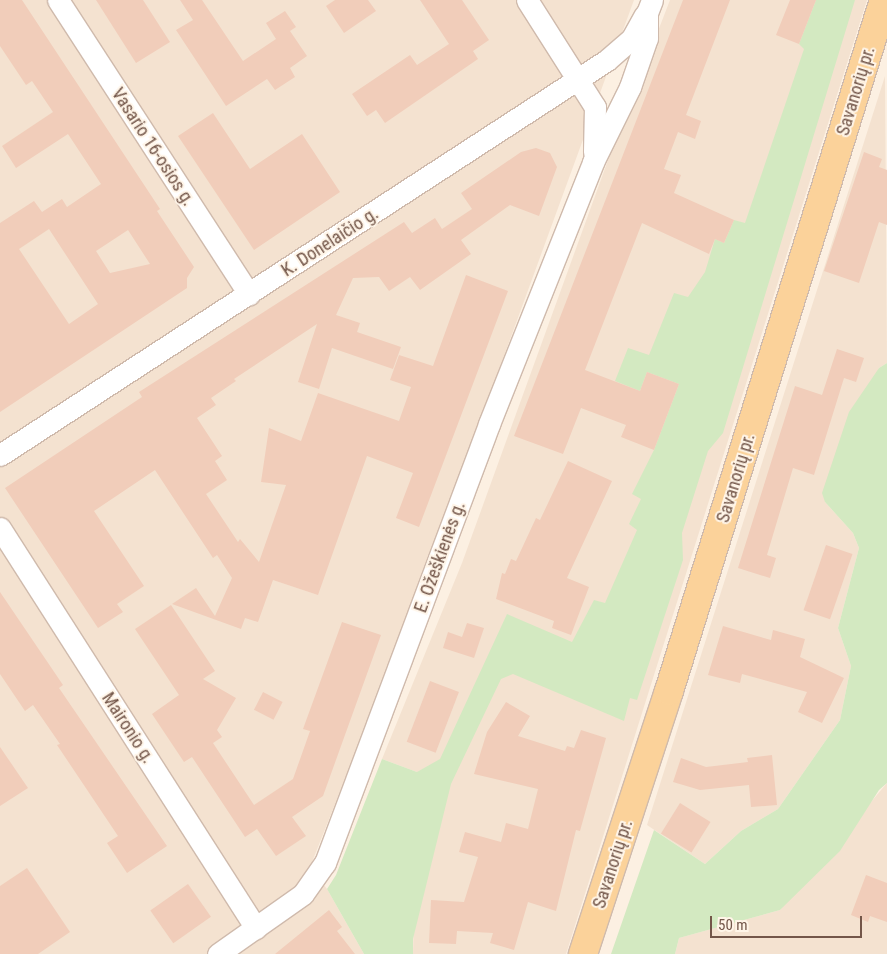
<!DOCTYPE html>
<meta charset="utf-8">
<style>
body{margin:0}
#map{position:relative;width:887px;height:954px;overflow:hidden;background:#fcf0e2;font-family:"Roboto Condensed",sans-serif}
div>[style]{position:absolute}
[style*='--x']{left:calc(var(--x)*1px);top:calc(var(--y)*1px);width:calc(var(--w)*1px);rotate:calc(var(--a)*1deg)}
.residential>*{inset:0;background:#f4e2d0}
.green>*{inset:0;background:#d3e9c1}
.building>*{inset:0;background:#f1cdba;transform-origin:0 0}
.roads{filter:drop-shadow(1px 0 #cfbaac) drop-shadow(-1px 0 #cfbaac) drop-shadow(0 1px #cfbaac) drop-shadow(0 -1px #cfbaac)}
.minor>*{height:21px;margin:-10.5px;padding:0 10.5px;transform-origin:10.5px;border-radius:10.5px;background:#fff}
.major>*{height:28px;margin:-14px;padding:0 14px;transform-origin:14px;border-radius:14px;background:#fbd29a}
span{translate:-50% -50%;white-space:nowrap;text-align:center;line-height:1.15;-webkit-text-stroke:4px #fff5e8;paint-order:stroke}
.street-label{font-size:18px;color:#735649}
.scale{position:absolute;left:710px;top:916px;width:152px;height:22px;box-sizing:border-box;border:2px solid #735649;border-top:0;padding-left:6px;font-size:15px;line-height:18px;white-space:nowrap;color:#735649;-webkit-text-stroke:4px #fff5e8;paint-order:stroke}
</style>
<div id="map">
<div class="residential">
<div style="clip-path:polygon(0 0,634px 0,401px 638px,310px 867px,327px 889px,364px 954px,0 954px)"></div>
<div style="clip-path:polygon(670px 0,867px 0,566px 954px,413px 954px,417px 772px,382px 759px,462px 563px,607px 163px)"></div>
<div style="clip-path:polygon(885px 76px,887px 363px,879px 368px,825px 502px,853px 533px,859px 548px,838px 628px,851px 666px,840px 720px,778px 809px,741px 831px,705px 864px,647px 825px)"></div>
<div style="clip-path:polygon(887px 783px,887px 954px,675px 954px,679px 938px,780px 910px)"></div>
</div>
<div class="green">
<div style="clip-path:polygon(816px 0,855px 0,723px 433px,708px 451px,682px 533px,683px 560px,637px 700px,630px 698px,624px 721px,513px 674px,501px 679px,451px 784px,413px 939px,413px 954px,364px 954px,327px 889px,336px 875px,382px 759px,417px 772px,440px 759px,507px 614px,572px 642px,594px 600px,605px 603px,637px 530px,629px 524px,641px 499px,632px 494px,654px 450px,679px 384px,647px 372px,640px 391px,615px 381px,628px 348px,649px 355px,674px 293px,688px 297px,705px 272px,715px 239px,724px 243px,734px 220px,745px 223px,804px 49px,799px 44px)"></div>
<div style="clip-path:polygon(887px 363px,887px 783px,879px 790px,840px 851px,780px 910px,679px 938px,675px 954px,611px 954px,654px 830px,705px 864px,741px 831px,778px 809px,840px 720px,851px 666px,838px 628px,859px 548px,853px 533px,825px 502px,822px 493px,849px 412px,879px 368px)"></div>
</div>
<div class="building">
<div style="clip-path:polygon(evenodd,0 0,22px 0,160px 209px,157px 211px,194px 267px,187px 278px,187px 288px,0 412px,0 223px,34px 201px,42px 212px,62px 199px,67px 207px,101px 184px,68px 134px,16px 168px,2px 146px,53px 112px,32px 81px,26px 85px,0 46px,0 0,49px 229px,98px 304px,69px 324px,19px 249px,49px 229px,0 0,128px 230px,150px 264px,110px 273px,96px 251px,128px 230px)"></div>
<div style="clip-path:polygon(96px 0,143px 0,170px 42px,136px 63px)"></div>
<div style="clip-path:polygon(180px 0,202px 0,243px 61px,276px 39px,266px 23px,285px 11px,296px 27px,290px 31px,307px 56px,290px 68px,295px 77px,275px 90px,267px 79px,226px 106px,176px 30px,193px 20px)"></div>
<div style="clip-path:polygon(335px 0,368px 0,376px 11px,344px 33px,326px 6px)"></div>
<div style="clip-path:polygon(420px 0,462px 0,489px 40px,473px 51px,478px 59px,385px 123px,376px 110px,367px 116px,352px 94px,410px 55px,417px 65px,449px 44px)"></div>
<div style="clip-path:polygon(683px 0,730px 0,686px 115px,701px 121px,695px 139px,678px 132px,664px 169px,681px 175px,674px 193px,734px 220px,724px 243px,715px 239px,709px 254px,642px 223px,585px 370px,640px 391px,647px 372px,679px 384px,654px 450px,621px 437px,626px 425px,581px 408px,563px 454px,514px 436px)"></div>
<div style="clip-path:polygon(790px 0,816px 0,799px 44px,776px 35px)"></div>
<div style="clip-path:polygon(213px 113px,250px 169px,302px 134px,340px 192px,254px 250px,178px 136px)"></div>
<div style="clip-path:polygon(536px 148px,550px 153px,557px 167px,539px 216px,510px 205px,461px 240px,471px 254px,420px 290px,410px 277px,389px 291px,379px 277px,353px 278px,336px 315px,360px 323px,357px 332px,401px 347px,393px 369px,332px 348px,319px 389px,298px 382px,317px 324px,234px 379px,236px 381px,211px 398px,216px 405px,197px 418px,222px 456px,215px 461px,227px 480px,206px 494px,238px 542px,240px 539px,259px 562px,286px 485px,261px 482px,269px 428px,301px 441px,318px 393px,399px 421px,411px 387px,390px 380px,399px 355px,433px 366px,466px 275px,508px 291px,419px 527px,396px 518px,413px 473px,367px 456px,318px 595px,273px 580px,258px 622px,245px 618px,241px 629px,172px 604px,196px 588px,215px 616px,232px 578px,217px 555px,213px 558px,155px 470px,94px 511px,144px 586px,117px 604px,123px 612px,98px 628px,5px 488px,142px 397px,139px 392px,404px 222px,412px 233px,435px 218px,442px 229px,472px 209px,461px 193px,521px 152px)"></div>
<div style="clip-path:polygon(864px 152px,882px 159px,879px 167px,887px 170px,887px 225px,879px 222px,859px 283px,824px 271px)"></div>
<div style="clip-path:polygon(837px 349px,864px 358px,856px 382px,844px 378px,814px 475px,793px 468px,767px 555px,776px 558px,770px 578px,738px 568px,795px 386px,822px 395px)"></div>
<div style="clip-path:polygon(568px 461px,612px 481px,567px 578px,589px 587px,571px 635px,552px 628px,554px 621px,496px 599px,502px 573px,505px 574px,511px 559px,516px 561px,536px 518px,540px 520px)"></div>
<div style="left:826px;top:545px;width:28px;height:69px;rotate:19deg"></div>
<div style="clip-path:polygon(0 592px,63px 685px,59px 688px,167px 846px,127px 873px,107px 843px,118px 836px,57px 745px,60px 744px,33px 705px,25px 711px,0 674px)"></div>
<div style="clip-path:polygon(171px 605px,215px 671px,203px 679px,236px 698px,217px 730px,222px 737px,213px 743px,254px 805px,293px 779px,310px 731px,303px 729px,342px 622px,381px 635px,323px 796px,292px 817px,306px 836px,276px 856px,257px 829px,245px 837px,192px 757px,184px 762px,152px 714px,179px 695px,135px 629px)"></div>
<div style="clip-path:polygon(467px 623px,484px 628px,474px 658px,443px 648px,448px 632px,462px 637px)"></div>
<div style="clip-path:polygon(723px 626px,771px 640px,773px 630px,805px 639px,800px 657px,844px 678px,822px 723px,798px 712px,807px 692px,742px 674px,740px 683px,708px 675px)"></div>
<div style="left:430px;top:681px;width:31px;height:65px;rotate:21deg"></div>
<div style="left:263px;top:692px;width:22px;height:20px;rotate:27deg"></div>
<div style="clip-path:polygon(506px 702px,530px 716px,518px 736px,565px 751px,567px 746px,574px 748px,581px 730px,606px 738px,580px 831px,576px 830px,556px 911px,528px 902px,514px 950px,490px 943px,493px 933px,457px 931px,456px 944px,429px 943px,431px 900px,464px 902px,478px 857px,459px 852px,465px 832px,501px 842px,506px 823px,528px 829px,538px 789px,474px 774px,487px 732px)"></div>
<div style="clip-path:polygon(0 747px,28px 788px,0 806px)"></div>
<div style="clip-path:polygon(772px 755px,777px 805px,751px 807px,749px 785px,700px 790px,673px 782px,681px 758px,706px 767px,748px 762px,747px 758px)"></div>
<div style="left:680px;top:803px;width:36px;height:36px;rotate:32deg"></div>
<div style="clip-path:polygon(27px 868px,70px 932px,38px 954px,0 954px,0 886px)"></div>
<div style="clip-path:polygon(866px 875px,887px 883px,887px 922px,870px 916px,868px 922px,851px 915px)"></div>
<div style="left:188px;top:884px;width:40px;height:46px;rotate:55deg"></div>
<div style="clip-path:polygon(329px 910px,342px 927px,337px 931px,355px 954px,275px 954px)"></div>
</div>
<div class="roads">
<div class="minor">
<div style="--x:58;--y:0;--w:351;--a:57"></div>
<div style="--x:527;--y:0;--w:127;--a:57.6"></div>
<div style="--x:595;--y:107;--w:45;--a:91.3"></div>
<div style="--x:0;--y:455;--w:724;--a:-33.05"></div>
<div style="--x:607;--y:60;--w:33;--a:-41"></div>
<div style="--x:632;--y:38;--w:26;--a:-61"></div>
<div style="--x:0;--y:528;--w:475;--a:57.4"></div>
<div style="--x:218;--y:954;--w:104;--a:-35.2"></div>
<div style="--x:303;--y:894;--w:38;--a:-55"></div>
<div style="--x:325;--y:863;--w:469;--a:-69.5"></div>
<div style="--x:489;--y:424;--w:282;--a:-68.3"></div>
<div style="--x:593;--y:162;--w:84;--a:-63.7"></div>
<div style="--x:630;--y:87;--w:52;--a:-70.9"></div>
<div style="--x:647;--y:38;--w:25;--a:-90"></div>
<div style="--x:647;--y:13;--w:14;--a:-69"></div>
</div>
<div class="major">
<div style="--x:583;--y:954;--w:277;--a:-71.9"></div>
<div style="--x:669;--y:691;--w:724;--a:-72.72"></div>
</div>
</div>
<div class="street-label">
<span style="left:856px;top:91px;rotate:-73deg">Savanorių pr.</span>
<span style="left:153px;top:147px;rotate:57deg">Vasario 16-osios g.</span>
<span style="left:330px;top:242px;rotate:-33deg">K. Donelaičio g.</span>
<span style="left:736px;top:478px;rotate:-73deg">Savanorių pr.</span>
<span style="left:440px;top:557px;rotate:-70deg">E. Ožeškienės g.</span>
<span style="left:128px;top:728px;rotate:57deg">Maironio g.</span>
<span style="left:613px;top:864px;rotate:-72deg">Savanorių pr.</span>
</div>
<div class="scale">50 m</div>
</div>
